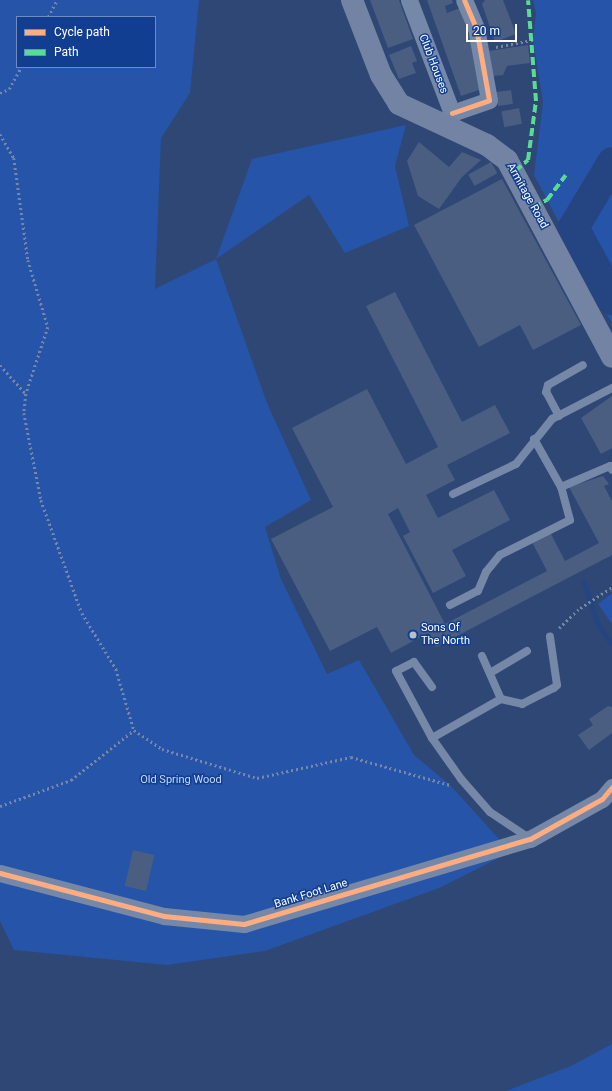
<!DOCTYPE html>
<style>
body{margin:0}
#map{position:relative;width:612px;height:1091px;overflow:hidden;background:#2f4774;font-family:Roboto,sans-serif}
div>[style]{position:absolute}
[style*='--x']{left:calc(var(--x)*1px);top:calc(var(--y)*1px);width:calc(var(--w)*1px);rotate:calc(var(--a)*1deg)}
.green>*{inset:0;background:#2554a9}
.stream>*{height:5px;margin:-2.5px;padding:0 2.5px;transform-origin:2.5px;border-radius:2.5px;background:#254582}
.river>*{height:31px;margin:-15.5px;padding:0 15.5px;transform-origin:15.5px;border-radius:15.5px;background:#254582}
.building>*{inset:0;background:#4a5e82;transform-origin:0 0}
.path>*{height:2.5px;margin-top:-1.25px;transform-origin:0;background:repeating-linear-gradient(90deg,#7688a7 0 2px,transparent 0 5px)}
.lane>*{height:8px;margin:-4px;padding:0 4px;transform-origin:4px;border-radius:4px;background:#7688a7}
.street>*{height:17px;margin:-8.5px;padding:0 8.5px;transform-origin:8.5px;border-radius:8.5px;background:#7688a7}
.secondary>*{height:22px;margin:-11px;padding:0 11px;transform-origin:11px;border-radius:11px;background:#7283a4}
.quiet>*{height:4px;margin-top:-2px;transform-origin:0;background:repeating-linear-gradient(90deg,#5adb95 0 8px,transparent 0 12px)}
.cycleway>*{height:5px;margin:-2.5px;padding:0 2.5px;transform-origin:2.5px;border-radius:2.5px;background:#ffac80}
.dots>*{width:11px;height:11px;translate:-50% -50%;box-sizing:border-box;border:2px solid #123e91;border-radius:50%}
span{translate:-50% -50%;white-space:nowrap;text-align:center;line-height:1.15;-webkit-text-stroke:3px #123e91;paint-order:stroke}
.street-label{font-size:11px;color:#fff}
.poi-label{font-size:11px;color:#fff}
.left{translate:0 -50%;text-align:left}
.park-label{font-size:11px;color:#c5d9fd}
.legend{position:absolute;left:16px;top:16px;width:140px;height:52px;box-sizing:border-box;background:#123e91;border:1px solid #718bbd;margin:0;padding:5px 7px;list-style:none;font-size:12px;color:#fff}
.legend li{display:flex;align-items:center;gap:8px;height:20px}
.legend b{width:20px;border:1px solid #718bbd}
.scale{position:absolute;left:466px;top:24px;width:51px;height:18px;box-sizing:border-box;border:2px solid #fff;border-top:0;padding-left:5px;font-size:12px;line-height:14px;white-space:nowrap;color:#fff;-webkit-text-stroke:3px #123e91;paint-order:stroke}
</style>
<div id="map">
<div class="green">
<div style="clip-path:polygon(evenodd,0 0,199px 0,190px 93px,161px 138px,155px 289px,216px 259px,252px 159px,406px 125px,395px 166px,409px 226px,345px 253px,309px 195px,216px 259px,267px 403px,311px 500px,265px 527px,281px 579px,327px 674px,359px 660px,414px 755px,450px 785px,511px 852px,439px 888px,265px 951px,167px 965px,14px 950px,0 921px,0 0,17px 17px,155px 17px,155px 67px,17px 67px,17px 17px)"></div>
<div style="clip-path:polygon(533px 0,612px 0,612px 323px,534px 175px,543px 102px,533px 40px,536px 13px)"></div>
<div style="clip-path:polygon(612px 593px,612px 624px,598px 604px)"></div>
<div style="clip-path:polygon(612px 1044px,612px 1091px,506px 1091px,571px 1066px)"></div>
</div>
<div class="stream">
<div style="--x:584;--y:582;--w:47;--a:71.6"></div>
<div style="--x:599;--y:627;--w:21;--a:53"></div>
</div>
<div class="river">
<div style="--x:612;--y:162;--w:76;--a:121"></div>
<div style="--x:573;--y:227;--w:82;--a:61.6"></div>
</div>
<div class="building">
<div style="clip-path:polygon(370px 0,399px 0,413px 39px,388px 48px)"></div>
<div style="clip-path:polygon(427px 0,452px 0,453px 3px,445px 6px,447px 13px,460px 8px,485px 88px,461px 96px)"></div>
<div style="clip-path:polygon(485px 0,503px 0,516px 34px,495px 42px,482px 4px)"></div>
<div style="clip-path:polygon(528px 45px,530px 63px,507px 66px,503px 75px,493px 76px,489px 51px)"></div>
<div style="clip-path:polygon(411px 46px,417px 61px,412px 63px,416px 73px,399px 79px,389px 55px)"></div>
<div style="left:511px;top:90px;width:14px;height:15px;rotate:82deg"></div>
<div style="left:519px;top:108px;width:16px;height:18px;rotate:79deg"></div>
<div style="clip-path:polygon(419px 142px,449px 167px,462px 152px,481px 160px,462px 177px,439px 209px,418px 196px,407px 161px)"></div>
<div style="left:491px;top:162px;width:13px;height:26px;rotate:61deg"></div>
<div style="clip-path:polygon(502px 179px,581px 325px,533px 350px,520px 325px,479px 347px,414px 225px)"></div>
<div style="clip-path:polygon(395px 292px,462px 422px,495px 405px,510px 433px,447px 465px,455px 480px,426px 495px,438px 518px,494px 490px,510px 520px,452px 550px,466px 576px,433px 593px,403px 536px,410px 532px,398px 508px,388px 514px,445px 624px,547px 571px,532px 542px,550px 532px,565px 561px,599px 543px,569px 487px,603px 476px,609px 484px,604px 486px,612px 501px,612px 555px,436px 647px,428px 633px,391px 653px,377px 627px,330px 651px,271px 539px,333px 507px,292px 428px,367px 389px,406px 464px,438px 447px,366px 306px)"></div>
<div style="clip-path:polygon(612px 396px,612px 448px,601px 454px,581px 418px)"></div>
<div style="clip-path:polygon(608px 706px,612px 707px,612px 733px,589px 750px,578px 735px,593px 725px,589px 719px)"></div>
<div style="left:133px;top:850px;width:22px;height:37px;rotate:13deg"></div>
</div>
<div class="path">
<div style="--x:48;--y:17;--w:19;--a:-62"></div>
<div style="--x:496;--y:47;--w:38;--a:-11"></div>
<div style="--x:0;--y:93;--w:10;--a:-24"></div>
<div style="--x:9;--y:89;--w:25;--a:-61"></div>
<div style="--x:0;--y:134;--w:28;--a:60"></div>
<div style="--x:14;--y:158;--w:103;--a:82.2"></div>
<div style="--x:28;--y:260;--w:70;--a:73.4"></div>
<div style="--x:48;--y:327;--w:71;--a:108.2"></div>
<div style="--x:0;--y:365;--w:39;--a:48"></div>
<div style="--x:26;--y:394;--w:19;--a:96"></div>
<div style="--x:24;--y:413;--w:89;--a:78.9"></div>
<div style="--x:41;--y:500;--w:120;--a:70.1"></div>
<div style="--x:82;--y:613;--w:66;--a:58.7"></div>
<div style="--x:116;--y:669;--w:64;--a:73.6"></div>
<div style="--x:559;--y:628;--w:29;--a:-44"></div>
<div style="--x:580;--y:608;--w:38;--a:-33"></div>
<div style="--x:0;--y:806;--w:76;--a:-20.1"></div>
<div style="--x:71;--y:780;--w:80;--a:-38.4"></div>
<div style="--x:134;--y:730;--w:34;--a:34"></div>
<div style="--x:162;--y:749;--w:99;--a:17"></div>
<div style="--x:257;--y:778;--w:96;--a:-12.6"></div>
<div style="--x:351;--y:757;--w:103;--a:15.8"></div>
</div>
<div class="lane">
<div style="--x:559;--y:416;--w:27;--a:-118"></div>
<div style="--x:546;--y:392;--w:7;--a:-74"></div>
<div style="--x:548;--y:385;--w:40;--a:-29.7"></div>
<div style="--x:534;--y:439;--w:55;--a:60.6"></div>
<div style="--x:561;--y:487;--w:53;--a:-23.2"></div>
<div style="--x:610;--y:466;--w:4;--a:63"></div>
<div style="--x:453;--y:494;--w:70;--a:-25.5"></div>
<div style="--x:516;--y:464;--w:58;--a:-51.3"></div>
<div style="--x:552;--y:419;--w:68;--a:-27.3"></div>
<div style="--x:450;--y:605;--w:31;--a:-27"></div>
<div style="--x:478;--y:591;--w:21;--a:-67"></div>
<div style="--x:486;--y:572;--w:22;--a:-51"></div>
<div style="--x:500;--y:555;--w:78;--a:-26.6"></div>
<div style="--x:570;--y:520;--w:34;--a:-105"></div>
<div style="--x:482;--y:656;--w:47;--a:66.2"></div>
<div style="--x:490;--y:673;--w:43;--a:-30.7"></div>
<div style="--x:432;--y:687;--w:31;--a:-126"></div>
<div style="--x:414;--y:662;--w:20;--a:153"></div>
<div style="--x:396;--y:671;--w:76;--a:61.8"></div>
<div style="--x:432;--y:738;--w:50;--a:54.7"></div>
<div style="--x:461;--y:779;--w:44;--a:48.7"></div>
<div style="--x:490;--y:812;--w:47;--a:33.7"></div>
<div style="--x:432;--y:738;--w:79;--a:-29.5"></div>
<div style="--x:501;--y:699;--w:22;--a:13"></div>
<div style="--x:522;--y:704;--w:36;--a:-27"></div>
<div style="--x:554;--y:688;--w:4;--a:-45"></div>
<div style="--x:557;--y:685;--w:49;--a:-98.3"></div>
</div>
<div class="street">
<div style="--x:409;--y:0;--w:121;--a:69.2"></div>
<div style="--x:452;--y:113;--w:11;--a:124"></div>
<div style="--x:452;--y:113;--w:39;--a:-19"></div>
<div style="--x:489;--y:100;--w:73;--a:-100.2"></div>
<div style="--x:476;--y:28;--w:30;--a:-113"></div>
<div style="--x:0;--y:873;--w:170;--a:14.7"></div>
<div style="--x:164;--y:916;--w:80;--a:5.7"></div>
<div style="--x:244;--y:924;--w:298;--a:-16.6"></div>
<div style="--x:530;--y:839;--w:82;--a:-29.1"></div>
<div style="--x:602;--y:799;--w:16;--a:-50"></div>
</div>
<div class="secondary">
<div style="--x:352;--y:0;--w:80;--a:68.9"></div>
<div style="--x:381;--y:75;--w:34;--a:58"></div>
<div style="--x:399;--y:104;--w:97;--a:25"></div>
<div style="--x:487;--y:145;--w:25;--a:37"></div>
<div style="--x:507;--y:160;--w:223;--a:61.9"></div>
</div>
<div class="quiet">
<div style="--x:515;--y:171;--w:17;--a:-40"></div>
<div style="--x:528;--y:160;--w:60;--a:-82.3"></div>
<div style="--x:536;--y:101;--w:101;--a:-94.5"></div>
<div style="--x:533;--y:207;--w:16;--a:-27"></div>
<div style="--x:547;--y:200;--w:31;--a:-53"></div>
</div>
<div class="cycleway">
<div style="--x:452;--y:113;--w:39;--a:-19"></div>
<div style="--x:489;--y:100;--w:73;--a:-100.2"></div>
<div style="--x:476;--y:28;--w:30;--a:-113"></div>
<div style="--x:0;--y:873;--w:170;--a:14.7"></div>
<div style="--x:164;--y:916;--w:80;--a:5.7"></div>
<div style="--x:244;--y:924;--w:298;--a:-16.6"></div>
<div style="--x:530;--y:839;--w:82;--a:-29.1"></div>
<div style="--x:602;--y:799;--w:16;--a:-50"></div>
</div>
<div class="dots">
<div style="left:413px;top:635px;background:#b6bfce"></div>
</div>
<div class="street-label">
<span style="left:433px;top:64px;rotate:69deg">Club Houses</span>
<span style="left:527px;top:196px;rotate:61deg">Armitage Road</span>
<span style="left:311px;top:894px;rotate:-17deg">Bank Foot Lane</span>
</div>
<div class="poi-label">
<span class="left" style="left:421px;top:635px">Sons Of<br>The North</span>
</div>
<div class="park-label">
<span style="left:181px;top:780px">Old Spring Wood</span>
</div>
<ul class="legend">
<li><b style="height:5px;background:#ffac80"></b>Cycle path</li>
<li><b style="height:5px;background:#5adb95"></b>Path</li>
</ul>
<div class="scale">20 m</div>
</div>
